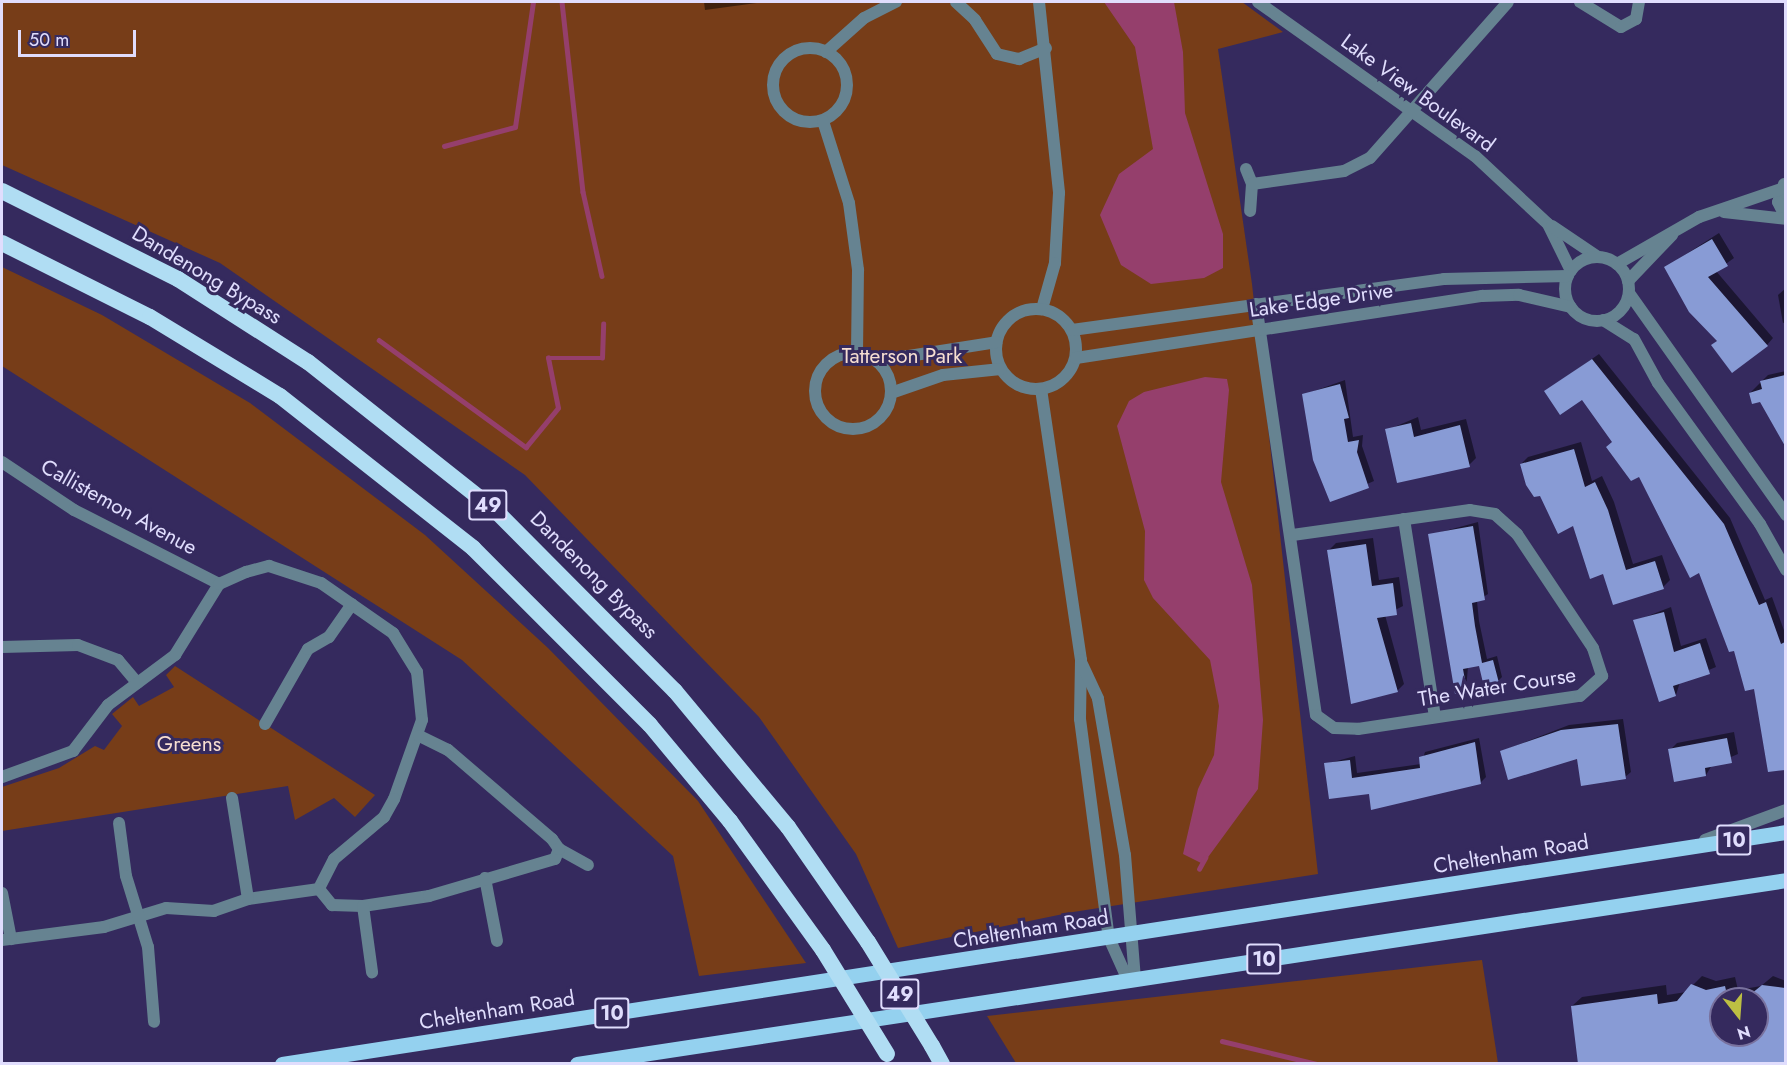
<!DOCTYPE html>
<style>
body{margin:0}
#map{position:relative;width:1787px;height:1065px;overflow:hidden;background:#352a5e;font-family:Jost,sans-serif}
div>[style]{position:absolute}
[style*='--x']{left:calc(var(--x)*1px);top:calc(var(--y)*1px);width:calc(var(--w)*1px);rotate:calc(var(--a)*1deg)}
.green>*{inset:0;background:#773d18}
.water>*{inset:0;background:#953f6c}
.shadow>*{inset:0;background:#0007}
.stream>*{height:4.5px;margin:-2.25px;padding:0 2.25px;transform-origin:2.25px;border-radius:2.25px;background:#953f6c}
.building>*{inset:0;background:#889bd5}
.minor>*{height:12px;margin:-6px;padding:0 6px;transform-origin:6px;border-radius:6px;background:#668391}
.minor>.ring{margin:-6px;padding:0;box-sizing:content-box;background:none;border:12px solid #668391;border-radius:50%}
.primary>*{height:15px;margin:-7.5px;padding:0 7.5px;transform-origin:7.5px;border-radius:7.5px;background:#94d1ef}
.trunk>*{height:16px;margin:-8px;padding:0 8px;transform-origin:8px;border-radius:8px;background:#b0ddf3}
.trunk-bridge>*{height:16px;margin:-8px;padding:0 8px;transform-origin:8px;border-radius:8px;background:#b0ddf3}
span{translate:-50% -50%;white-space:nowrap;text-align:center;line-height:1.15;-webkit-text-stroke:6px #352a5e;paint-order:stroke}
.shield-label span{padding:2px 4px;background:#352a5e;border:2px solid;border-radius:4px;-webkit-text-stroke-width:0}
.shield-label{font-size:20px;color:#e0ddfd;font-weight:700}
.street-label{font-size:21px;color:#e0ddfd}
.park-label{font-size:21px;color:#f6ded1}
.frame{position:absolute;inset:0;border:3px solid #e0ddfd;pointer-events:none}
.north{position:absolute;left:1709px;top:987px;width:60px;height:60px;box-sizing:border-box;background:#352a5e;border:2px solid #79729e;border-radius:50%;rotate:163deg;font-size:16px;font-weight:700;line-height:24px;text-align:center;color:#e0ddfd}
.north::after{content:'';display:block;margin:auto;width:21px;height:27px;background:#bdbf43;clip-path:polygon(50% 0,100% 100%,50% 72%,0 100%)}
.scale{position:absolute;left:18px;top:30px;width:118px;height:27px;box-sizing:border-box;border:3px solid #e0ddfd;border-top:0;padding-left:8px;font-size:18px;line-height:21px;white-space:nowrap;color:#e0ddfd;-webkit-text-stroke:4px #352a5e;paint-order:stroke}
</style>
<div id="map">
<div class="green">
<div style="clip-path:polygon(2px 2px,1242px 2px,1283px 32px,1218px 49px,1252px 284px,1318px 874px,1073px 912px,898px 948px,856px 854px,759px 717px,525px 475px,220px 263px,2px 165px)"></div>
<div style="clip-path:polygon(2px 267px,102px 315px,250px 403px,425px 535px,548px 648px,698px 801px,806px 963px,699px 976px,673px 856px,462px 660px,2px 366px)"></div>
<div style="clip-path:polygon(175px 666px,375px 795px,355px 817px,334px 798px,295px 820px,288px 786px,2px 831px,2px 787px,59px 768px,95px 746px,104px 750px,122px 726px,112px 714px,133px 697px,139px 706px,174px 687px,166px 675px)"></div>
<div style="clip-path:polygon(1482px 960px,1498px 1063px,1016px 1063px,987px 1016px)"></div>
</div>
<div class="water">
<div style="clip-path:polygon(1104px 2px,1174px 2px,1183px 52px,1185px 113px,1223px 234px,1223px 268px,1204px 278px,1151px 284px,1121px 265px,1100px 215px,1119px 174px,1153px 149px,1135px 47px)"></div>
<div style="clip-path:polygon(1205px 377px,1227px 379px,1229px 390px,1221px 482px,1252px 585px,1263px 720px,1258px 789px,1203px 864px,1183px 854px,1198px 789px,1214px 755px,1219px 706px,1210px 660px,1153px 598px,1144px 580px,1145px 531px,1117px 426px,1129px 401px,1144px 392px)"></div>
</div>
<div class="shadow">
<div style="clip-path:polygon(704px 2px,764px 2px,705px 10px)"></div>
<div style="clip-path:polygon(1719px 233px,1734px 258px,1716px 271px,1773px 338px,1767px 345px,1719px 340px,1666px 267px)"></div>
<div style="clip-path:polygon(1786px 288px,1786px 322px,1783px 323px,1778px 295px)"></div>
<div style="clip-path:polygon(1599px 354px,1730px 518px,1765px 600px,1772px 597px,1786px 636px,1786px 768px,1769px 771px,1755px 687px,1700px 571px,1640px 476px,1583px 398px,1546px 391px)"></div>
<div style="clip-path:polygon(1786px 371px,1785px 443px,1761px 401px,1750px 393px,1768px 375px)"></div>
<div style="clip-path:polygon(1345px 380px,1353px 437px,1363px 435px,1362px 446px,1374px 481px,1331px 500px,1303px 395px)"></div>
<div style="clip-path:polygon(1418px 417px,1421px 430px,1466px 419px,1476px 458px,1469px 465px,1387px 430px)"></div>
<div style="clip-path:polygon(1581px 442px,1592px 481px,1602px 476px,1614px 502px,1633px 564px,1662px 555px,1670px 580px,1663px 587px,1604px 573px,1574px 524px,1541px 494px,1521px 464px,1528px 457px)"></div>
<div style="clip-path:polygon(1478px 522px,1488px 594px,1477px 601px,1479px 621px,1487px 659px,1497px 656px,1502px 677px,1498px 681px,1480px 664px,1468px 667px,1466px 690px,1430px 535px)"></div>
<div style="clip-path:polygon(1373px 538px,1379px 580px,1399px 577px,1403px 606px,1385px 615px,1404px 684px,1397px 691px,1329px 550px,1336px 543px)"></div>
<div style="clip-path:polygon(1671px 607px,1681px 646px,1706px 638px,1716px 667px,1680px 682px,1676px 695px,1635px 621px)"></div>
<div style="clip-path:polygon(1623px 719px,1631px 772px,1625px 777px,1578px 757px,1502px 751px,1569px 725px)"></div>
<div style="clip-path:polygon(1734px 732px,1738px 754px,1712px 765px,1706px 775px,1670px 750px,1677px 743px)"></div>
<div style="clip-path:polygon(1479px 738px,1486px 777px,1480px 783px,1370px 792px,1326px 764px,1355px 756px,1357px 773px,1421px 764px,1425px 752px)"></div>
<div style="clip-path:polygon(evenodd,1702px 976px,1716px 981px,1735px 977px,1738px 990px,1761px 986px,1773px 976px,1786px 981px,1786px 1064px,1580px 1064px,1572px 1006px,1582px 997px,1666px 985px,1667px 995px,1686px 992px,1702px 976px,1721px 999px,1757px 999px,1757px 1035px,1721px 1035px,1721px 999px)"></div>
</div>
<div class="stream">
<div style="--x:562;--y:2;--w:191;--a:83.7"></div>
<div style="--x:583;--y:192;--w:86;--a:77.3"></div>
<div style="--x:444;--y:146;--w:73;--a:-15"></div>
<div style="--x:515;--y:127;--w:126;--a:-81.8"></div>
<div style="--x:379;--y:340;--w:182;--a:36.1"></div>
<div style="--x:526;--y:447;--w:50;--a:-50.6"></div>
<div style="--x:558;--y:408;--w:51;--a:-101.3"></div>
<div style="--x:548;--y:358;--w:54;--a:0"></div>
<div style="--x:602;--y:358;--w:34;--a:-88"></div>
<div style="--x:1199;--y:869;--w:13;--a:-61"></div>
<div style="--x:1222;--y:1041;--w:98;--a:13.6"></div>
</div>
<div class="building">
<div style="clip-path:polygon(1712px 239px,1728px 266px,1708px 277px,1768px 346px,1732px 373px,1711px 345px,1717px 341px,1689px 312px,1664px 267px)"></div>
<div style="clip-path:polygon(1592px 359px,1724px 524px,1759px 605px,1766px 602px,1781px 644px,1785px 642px,1785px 770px,1768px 772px,1754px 689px,1745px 691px,1734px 651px,1729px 652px,1699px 573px,1690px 578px,1639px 477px,1631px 481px,1606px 447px,1612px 442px,1582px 400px,1560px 415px,1544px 391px)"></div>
<div style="clip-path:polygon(1785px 375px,1785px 446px,1760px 402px,1752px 404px,1749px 393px,1762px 389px,1760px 381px)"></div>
<div style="clip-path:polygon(1340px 384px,1349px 418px,1344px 419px,1348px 442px,1359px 440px,1357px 452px,1369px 488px,1330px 502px,1313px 460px,1302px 394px)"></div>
<div style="clip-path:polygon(1411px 423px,1414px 437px,1460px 425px,1470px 467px,1397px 483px,1385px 429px)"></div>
<div style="clip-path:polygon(1574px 449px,1585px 487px,1595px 482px,1608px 510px,1626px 570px,1655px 561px,1664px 589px,1613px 605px,1603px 574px,1590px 579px,1573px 526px,1558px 534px,1540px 496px,1534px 497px,1526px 485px,1520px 464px)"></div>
<div style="clip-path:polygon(1473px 526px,1485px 600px,1472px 603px,1475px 626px,1482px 663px,1493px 660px,1499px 683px,1484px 687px,1479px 666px,1463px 669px,1467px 691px,1455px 694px,1428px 534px)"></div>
<div style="clip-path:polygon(1366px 544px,1372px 586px,1393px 583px,1397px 615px,1377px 618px,1398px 692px,1351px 704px,1327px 550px)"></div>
<div style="clip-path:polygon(1664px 612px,1674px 652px,1700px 643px,1710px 674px,1673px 686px,1676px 696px,1659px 702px,1633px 620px)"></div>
<div style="clip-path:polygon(1618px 724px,1626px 779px,1581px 786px,1577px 759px,1508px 780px,1500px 751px,1561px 730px)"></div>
<div style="clip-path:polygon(1727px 738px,1732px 763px,1705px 768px,1706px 776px,1674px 782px,1668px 749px)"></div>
<div style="clip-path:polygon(1475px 742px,1481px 784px,1371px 810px,1369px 794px,1329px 799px,1324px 763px,1350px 760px,1352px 778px,1420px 768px,1419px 757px)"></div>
<div style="clip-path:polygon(1691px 984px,1706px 990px,1725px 986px,1728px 999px,1721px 999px,1721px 1035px,1757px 1035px,1757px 999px,1745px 999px,1762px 985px,1785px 988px,1785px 1064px,1578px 1064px,1571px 1006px,1657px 994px,1658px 1004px,1677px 1001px)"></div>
</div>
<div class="minor">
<div style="--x:956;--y:2;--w:26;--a:43"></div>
<div style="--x:975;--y:20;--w:40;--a:57.1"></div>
<div style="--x:997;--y:54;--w:23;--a:13"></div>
<div style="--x:1019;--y:59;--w:29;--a:-22"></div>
<div style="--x:1039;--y:2;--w:192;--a:84"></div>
<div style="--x:1059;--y:193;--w:70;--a:93.3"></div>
<div style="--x:1055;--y:263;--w:48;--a:105.8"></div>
<div style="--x:1258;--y:2;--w:266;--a:35.4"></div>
<div style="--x:1475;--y:156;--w:100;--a:43"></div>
<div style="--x:1548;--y:224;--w:52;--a:63.9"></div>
<div style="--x:1580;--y:2;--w:48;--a:31.4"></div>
<div style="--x:1621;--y:27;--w:17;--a:-28"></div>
<div style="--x:1636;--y:19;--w:17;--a:-80"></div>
<div class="ring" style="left:773px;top:48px;width:62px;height:62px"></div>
<div style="--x:826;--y:52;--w:51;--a:-41.8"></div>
<div style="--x:864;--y:18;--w:36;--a:-27"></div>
<div style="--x:823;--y:121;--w:86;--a:72.4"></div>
<div style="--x:849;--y:203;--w:68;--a:82.3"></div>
<div style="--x:858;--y:270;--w:83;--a:90.7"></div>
<div style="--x:1246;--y:169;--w:16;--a:68"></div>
<div style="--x:1252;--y:184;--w:27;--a:94"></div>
<div style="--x:1252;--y:184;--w:93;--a:-8"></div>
<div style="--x:1344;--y:171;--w:29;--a:-27"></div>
<div style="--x:1370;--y:158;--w:208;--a:-48.5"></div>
<div style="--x:1784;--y:184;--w:19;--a:108"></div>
<div style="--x:1778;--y:202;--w:18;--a:63"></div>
<div style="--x:1724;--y:212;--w:62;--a:6.4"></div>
<div style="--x:1552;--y:226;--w:55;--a:34"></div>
<div class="ring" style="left:1565px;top:257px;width:52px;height:52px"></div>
<div style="--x:1617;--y:264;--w:95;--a:-29.8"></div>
<div style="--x:1699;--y:217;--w:87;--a:-18.9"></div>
<div style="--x:1628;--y:281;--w:64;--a:-46.3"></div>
<div style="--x:1629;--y:293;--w:272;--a:54.7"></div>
<div style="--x:1256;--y:304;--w:415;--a:81.7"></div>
<div style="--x:1316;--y:715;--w:22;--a:36"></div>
<div style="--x:1334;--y:728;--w:24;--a:2"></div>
<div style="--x:1358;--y:729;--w:224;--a:-8.5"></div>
<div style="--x:1580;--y:696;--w:30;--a:-42"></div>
<div style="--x:1602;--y:676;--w:29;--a:-108"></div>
<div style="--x:1593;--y:648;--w:137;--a:-123.7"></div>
<div style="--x:1517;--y:534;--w:30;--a:-138"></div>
<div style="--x:1495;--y:514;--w:25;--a:-171"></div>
<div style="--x:1470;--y:510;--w:181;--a:172"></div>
<div class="ring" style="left:996px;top:309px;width:68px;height:68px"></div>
<div style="--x:1603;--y:320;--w:36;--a:32"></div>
<div style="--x:1634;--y:339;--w:50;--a:61.4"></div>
<div style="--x:1658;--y:383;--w:174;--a:54.1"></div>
<div style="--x:1760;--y:524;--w:53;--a:60.5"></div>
<div style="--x:1072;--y:330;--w:375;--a:-7.8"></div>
<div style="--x:1444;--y:279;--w:124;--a:-1.4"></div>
<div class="ring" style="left:815px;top:353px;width:64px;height:64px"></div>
<div style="--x:1076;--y:358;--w:411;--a:-8.7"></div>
<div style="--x:1482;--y:296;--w:37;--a:-2"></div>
<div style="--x:1519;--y:295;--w:53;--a:13"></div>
<div style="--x:877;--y:361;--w:121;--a:-9"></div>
<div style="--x:1041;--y:389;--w:274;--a:81.6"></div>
<div style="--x:1081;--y:660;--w:59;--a:91"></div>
<div style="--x:1080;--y:719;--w:221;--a:82.5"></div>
<div style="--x:1109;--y:938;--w:46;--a:65.7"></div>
<div style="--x:891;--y:393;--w:55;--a:-19.1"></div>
<div style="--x:943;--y:375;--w:58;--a:-5.9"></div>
<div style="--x:2;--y:462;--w:87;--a:33.7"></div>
<div style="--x:74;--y:510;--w:163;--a:27"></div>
<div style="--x:1404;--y:519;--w:199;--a:81.1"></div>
<div style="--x:2;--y:647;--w:76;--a:-1.5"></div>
<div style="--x:78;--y:645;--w:43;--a:20.6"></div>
<div style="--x:118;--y:660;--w:30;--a:50"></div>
<div style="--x:1082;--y:664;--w:38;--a:65"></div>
<div style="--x:1098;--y:699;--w:158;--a:80.2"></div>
<div style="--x:1125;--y:855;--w:124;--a:85.4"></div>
<div style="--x:265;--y:724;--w:86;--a:-60.2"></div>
<div style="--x:308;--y:649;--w:24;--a:-30"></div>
<div style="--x:329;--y:637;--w:40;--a:-55.1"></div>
<div style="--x:2;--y:777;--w:76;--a:-20.1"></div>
<div style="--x:73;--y:751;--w:58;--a:-52.7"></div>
<div style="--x:108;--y:705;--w:84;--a:-36.7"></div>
<div style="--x:175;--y:655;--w:84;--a:-58.2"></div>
<div style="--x:219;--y:584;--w:30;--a:-24"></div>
<div style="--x:246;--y:572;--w:24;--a:-15"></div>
<div style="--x:269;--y:566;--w:55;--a:18.1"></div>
<div style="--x:321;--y:583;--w:88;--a:34.8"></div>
<div style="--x:393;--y:633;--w:46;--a:58.4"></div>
<div style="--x:417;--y:672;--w:48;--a:84.1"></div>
<div style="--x:422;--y:720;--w:84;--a:109.5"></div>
<div style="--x:394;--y:799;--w:21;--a:119"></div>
<div style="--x:384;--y:817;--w:65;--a:140"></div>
<div style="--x:334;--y:859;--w:34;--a:117"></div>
<div style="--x:319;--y:889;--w:72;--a:172"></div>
<div style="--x:248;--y:899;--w:36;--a:161"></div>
<div style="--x:214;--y:911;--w:48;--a:-176.4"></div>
<div style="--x:166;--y:908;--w:65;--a:163"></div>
<div style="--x:104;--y:927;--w:103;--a:172.7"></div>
<div style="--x:232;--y:798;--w:102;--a:81"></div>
<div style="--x:119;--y:823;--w:53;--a:82.5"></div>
<div style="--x:126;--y:876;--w:74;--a:72.8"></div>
<div style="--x:148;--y:947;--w:75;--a:85.4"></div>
<div style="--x:1705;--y:840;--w:86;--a:-20.3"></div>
<div style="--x:559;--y:849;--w:33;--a:29"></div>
<div style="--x:485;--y:878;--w:64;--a:79.2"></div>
<div style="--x:319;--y:889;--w:21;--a:51"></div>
<div style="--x:332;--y:905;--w:31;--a:2"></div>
<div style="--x:363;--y:906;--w:67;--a:-8.6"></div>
<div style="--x:429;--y:896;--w:131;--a:-16.4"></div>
<div style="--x:555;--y:859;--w:11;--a:-68"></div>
<div style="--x:559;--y:849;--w:12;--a:-125"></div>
<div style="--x:552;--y:839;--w:137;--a:-139.4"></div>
<div style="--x:448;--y:750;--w:32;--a:-154"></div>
<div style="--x:2;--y:893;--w:47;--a:78.9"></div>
<div style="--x:363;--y:906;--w:67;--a:82.2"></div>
</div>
<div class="primary">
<div style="--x:282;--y:1064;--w:1522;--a:-8.77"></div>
<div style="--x:577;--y:1064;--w:1223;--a:-8.65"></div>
</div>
<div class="trunk">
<div style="--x:2;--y:191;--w:197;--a:26.6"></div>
<div style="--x:178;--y:279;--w:154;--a:32.6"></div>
<div style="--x:308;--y:362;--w:240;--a:38.4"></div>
<div style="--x:496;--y:511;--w:254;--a:45.2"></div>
<div style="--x:675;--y:691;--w:177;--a:50.3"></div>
<div style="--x:788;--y:827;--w:140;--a:55.2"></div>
<div style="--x:2;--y:243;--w:165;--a:26.6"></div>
<div style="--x:150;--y:317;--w:152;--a:31.3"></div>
<div style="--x:280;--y:396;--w:246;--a:38.2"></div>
<div style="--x:473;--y:548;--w:250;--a:45"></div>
<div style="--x:650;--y:725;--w:125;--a:50.2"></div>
<div style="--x:730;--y:821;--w:159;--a:54.2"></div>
<div style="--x:932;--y:1046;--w:21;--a:61"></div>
</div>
<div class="trunk-bridge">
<div style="--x:868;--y:942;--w:122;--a:58.4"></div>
<div style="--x:823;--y:950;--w:122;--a:58.4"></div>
</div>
<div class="shield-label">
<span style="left:488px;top:505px">49</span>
<span style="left:1734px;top:840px">10</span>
<span style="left:1264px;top:959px">10</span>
<span style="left:900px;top:994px">49</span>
<span style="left:612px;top:1013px">10</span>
</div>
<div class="street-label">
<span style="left:1418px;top:93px;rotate:36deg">Lake View Boulevard</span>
<span style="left:207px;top:275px;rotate:31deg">Dandenong Bypass</span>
<span style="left:1321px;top:300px;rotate:-8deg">Lake Edge Drive</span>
<span style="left:119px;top:507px;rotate:29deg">Callistemon Avenue</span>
<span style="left:594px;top:575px;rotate:45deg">Dandenong Bypass</span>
<span style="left:1497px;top:687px;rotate:-9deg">The Water Course</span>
<span style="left:1511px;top:854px;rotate:-9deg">Cheltenham Road</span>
<span style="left:1031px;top:929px;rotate:-9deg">Cheltenham Road</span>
<span style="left:497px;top:1010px;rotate:-9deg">Cheltenham Road</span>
</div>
<div class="park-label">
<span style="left:902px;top:356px">Tatterson Park</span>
<span style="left:189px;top:744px">Greens</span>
</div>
<div class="frame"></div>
<div class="north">N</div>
<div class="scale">50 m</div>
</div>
